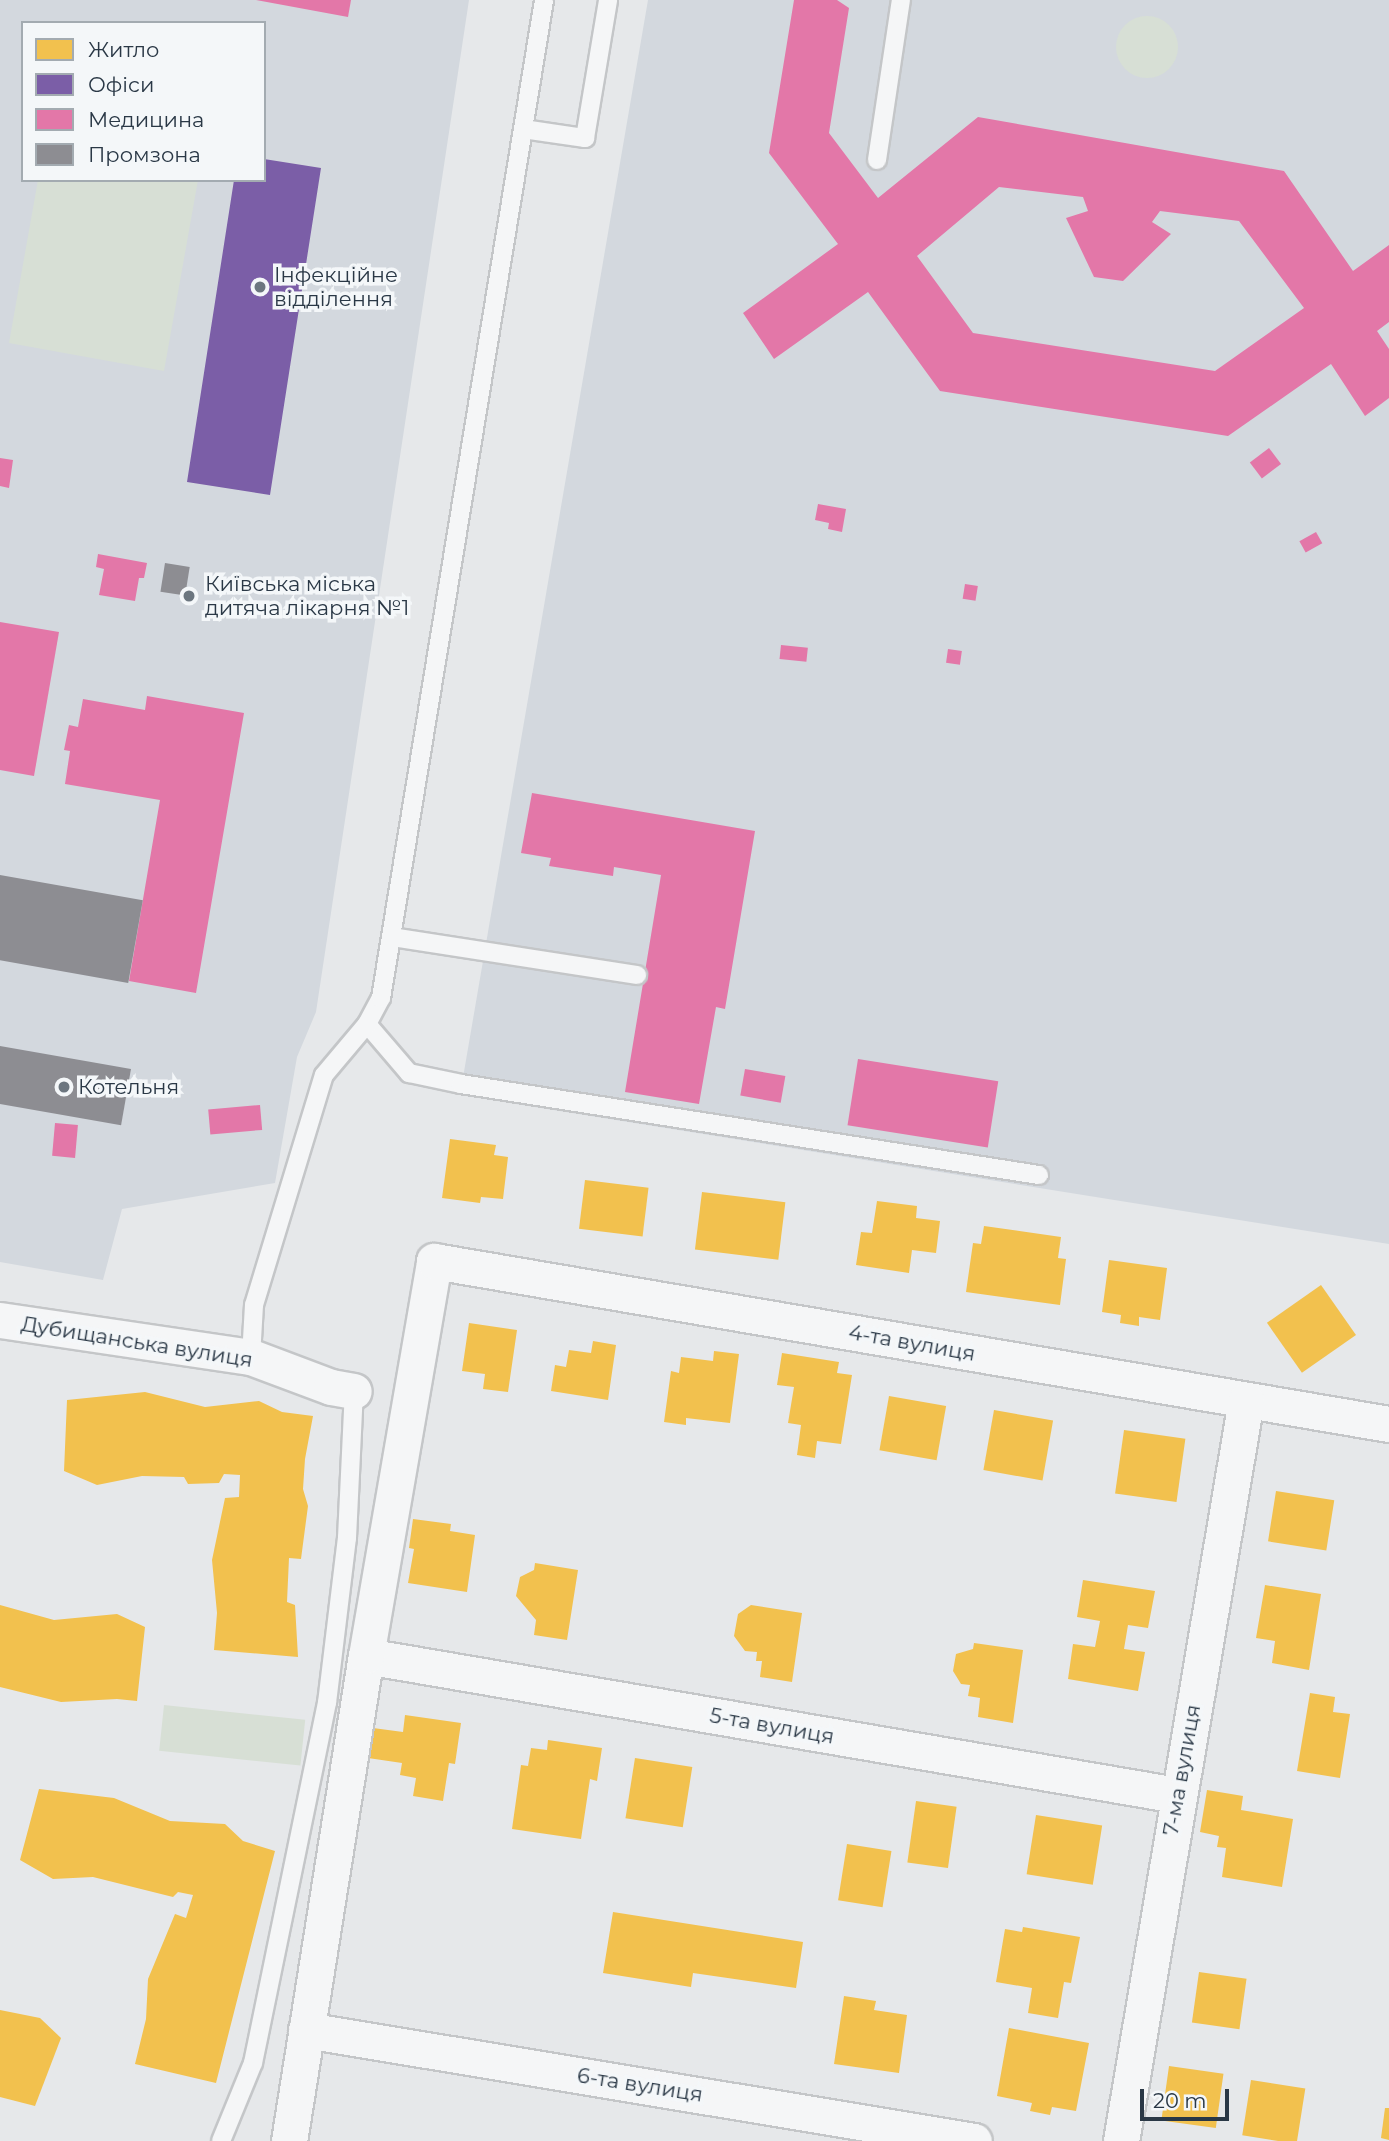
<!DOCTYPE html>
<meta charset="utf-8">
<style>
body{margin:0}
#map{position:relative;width:1389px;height:2141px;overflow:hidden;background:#e6e8ea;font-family:Montserrat,sans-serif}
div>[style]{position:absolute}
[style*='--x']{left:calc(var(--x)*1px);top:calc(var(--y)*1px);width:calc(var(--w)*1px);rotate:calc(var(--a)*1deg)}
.built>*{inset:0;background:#d3d8de}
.green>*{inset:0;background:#d7dfd5;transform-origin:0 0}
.round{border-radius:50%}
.homes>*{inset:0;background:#f2c14e;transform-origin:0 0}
.offices>*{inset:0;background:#7b5ea7}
.health>*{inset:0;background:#e377a8;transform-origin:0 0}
.industry>*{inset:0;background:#8d8d92;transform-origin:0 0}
.roads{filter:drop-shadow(2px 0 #c4c6c8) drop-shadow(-2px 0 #c4c6c8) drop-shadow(0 2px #c4c6c8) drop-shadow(0 -2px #c4c6c8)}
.lane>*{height:18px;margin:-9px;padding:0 9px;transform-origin:9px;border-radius:9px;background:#f5f6f7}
.street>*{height:35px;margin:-17.5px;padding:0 17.5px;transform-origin:17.5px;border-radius:17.5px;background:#f5f6f7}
.dots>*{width:19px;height:19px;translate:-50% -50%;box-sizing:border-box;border:4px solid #f4f7f9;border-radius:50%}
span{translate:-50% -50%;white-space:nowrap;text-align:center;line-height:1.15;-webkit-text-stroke:7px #f4f7f9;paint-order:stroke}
.poi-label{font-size:21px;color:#2a3846}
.left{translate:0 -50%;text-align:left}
.street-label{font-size:21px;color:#2a3846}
.legend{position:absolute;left:21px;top:21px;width:245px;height:161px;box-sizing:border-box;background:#f4f7f9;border:2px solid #a3abb1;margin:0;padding:9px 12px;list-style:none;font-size:21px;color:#2a3846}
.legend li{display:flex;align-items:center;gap:14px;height:35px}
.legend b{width:35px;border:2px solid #a3abb1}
.scale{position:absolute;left:1140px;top:2089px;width:89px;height:32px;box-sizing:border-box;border:4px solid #2a3846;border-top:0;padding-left:9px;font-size:21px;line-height:24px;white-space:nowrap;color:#2a3846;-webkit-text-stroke:5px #f4f7f9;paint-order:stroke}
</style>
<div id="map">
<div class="built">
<div style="clip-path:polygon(evenodd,0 0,469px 0,316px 1012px,297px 1057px,275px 1183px,122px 1209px,103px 1280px,0 1262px,0 0,23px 23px,264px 23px,264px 180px,23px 180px,23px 23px)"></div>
<div style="clip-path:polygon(648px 0,1389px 0,1389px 1244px,460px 1095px)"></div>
</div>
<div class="green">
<div class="round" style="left:1116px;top:16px;width:62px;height:62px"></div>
<div style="clip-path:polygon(38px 180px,198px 180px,164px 371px,9px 343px)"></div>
<div style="left:164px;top:1705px;width:142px;height:46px;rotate:6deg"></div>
</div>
<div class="homes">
<div style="clip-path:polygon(450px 1139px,496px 1145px,494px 1155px,508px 1157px,503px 1199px,481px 1197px,480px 1203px,442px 1198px)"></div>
<div style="left:585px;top:1180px;width:64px;height:49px;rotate:7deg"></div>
<div style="left:702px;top:1192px;width:84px;height:58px;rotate:7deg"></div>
<div style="clip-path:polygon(877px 1201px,917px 1206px,916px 1218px,940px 1221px,936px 1253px,912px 1250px,909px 1273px,856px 1265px,861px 1232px,872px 1233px)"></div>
<div style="clip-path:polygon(984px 1226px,1061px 1237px,1058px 1258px,1066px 1259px,1060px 1305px,966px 1292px,973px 1243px,981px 1244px)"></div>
<div style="clip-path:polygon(1109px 1260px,1167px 1268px,1160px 1320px,1139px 1317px,1139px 1326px,1120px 1323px,1121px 1315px,1102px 1312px)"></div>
<div style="left:1321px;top:1285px;width:61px;height:66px;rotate:55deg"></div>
<div style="clip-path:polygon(469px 1323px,517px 1330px,508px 1392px,483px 1389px,485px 1374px,462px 1371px)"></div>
<div style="clip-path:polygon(593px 1341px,616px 1345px,608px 1400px,551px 1391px,555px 1365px,566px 1367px,569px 1350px,591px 1353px)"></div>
<div style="clip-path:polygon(714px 1351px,739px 1354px,730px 1423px,686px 1418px,686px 1425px,664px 1422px,671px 1371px,679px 1373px,681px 1357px,713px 1361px)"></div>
<div style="clip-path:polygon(782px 1353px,839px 1362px,837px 1373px,852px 1375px,841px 1444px,817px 1441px,815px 1458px,797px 1455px,801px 1425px,788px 1423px,794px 1387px,777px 1385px)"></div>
<div style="clip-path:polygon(145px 1392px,205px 1407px,259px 1401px,282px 1412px,313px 1416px,305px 1459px,303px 1489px,308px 1506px,301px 1559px,289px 1558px,287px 1602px,295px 1605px,298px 1657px,214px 1650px,217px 1613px,212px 1560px,225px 1498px,239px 1497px,240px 1475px,224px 1474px,219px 1483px,188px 1484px,184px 1477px,142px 1476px,97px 1485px,64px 1471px,67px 1400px)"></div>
<div style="left:889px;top:1396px;width:58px;height:55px;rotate:10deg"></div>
<div style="left:994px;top:1410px;width:60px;height:61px;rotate:10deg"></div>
<div style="left:1124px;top:1430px;width:62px;height:64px;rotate:8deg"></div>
<div style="left:1276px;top:1491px;width:59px;height:51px;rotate:9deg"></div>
<div style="clip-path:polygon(413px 1519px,451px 1524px,450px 1531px,475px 1535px,467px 1592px,408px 1583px,414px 1549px,409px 1548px)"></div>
<div style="clip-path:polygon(535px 1563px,578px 1570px,567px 1640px,534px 1635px,536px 1620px,516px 1596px,520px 1577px,534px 1570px)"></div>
<div style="clip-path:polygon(1083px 1580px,1155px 1591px,1148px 1628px,1128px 1625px,1124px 1649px,1145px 1652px,1138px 1691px,1068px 1679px,1073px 1644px,1095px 1647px,1100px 1621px,1077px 1617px)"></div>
<div style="clip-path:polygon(1265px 1585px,1321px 1594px,1309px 1670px,1272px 1663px,1275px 1641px,1256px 1638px)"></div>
<div style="clip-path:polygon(0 1605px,54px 1620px,117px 1614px,145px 1627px,137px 1701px,117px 1699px,61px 1702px,0 1687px)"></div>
<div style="clip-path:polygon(751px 1605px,802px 1613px,792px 1682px,760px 1677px,762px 1661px,756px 1661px,757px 1652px,745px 1651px,734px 1636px,738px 1614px)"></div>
<div style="clip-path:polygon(974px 1643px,1023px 1650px,1013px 1723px,978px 1717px,980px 1698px,968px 1696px,970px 1685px,961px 1684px,953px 1671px,956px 1654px,973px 1649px)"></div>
<div style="clip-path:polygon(1310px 1693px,1335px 1697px,1333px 1712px,1350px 1714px,1340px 1778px,1297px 1771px)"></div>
<div style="clip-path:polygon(405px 1715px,461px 1723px,455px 1764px,449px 1763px,443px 1801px,413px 1796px,416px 1778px,400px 1775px,402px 1763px,368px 1758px,373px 1728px,403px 1732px)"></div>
<div style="clip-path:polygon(548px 1740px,602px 1748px,597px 1781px,590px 1779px,581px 1839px,512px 1829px,521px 1765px,528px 1766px,531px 1748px,547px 1750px)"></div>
<div style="left:635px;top:1758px;width:58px;height:61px;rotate:9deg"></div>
<div style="clip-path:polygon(39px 1789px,114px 1798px,170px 1821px,225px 1824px,243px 1841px,275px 1851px,216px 2083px,135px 2064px,146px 2019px,148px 1979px,175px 1914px,186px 1918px,193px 1895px,178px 1892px,173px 1897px,93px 1877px,53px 1879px,20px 1860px)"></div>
<div style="clip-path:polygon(1207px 1790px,1243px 1796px,1241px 1810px,1293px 1819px,1282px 1887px,1222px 1877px,1226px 1848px,1217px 1847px,1219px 1836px,1200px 1832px)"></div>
<div style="left:916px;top:1801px;width:41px;height:62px;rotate:8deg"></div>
<div style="left:1036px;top:1815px;width:67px;height:60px;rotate:9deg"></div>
<div style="left:847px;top:1844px;width:45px;height:57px;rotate:9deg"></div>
<div style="clip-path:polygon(613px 1912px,803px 1942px,796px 1988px,693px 1973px,691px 1987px,603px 1973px)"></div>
<div style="clip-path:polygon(1023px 1927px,1080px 1937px,1071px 1983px,1064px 1982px,1058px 2018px,1028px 2013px,1032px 1988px,996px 1982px,1005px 1929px,1022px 1932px)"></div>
<div style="left:1199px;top:1972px;width:48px;height:51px;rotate:8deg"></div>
<div style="clip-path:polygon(844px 1996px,876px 2001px,874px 2010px,907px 2015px,899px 2073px,834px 2064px)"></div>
<div style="clip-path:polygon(0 2010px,40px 2018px,61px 2038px,35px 2106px,0 2097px)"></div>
<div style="clip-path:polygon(1009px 2028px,1089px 2043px,1076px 2111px,1052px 2107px,1050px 2115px,1030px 2111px,1032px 2103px,997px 2096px)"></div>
<div style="left:1169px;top:2066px;width:55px;height:55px;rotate:8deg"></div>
<div style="left:1251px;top:2080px;width:55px;height:56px;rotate:9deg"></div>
<div style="clip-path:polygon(1385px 2108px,1389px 2108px,1389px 2140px,1381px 2138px)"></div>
</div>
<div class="offices">
<div style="clip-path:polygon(264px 159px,321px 168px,270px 495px,187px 482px,234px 180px,264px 180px)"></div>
</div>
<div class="health">
<div style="clip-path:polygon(256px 0,351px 0,348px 17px)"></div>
<div style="clip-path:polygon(evenodd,794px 0,837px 0,849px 8px,829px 133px,878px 198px,978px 117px,1284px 171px,1353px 271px,1389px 245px,1389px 322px,1377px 331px,1389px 349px,1389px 398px,1365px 416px,1331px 364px,1228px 436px,940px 391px,868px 292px,774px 359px,743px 313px,838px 244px,769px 153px,794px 0,999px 187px,1083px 197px,1088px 211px,1066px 218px,1094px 277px,1123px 281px,1171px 234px,1152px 222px,1160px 211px,1239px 221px,1304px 308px,1215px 371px,973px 333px,917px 256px,999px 187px)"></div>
<div style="left:1269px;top:448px;width:20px;height:24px;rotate:53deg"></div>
<div style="clip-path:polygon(0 458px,13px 460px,9px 488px,0 486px)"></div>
<div style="clip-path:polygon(818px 504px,846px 509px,842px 532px,828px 529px,829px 523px,815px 520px)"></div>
<div style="left:1316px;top:532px;width:13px;height:19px;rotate:61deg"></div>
<div style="clip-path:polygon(98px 554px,147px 563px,144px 578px,139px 578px,135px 601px,99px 595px,104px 569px,96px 567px)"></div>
<div style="left:965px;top:584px;width:13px;height:15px;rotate:9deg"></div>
<div style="clip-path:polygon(0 622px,59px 632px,34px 776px,0 770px)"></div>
<div style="left:781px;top:645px;width:27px;height:14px;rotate:6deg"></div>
<div style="left:948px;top:649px;width:14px;height:14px;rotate:8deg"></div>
<div style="clip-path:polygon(147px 696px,244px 713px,196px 993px,129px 981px,160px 800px,65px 784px,70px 751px,64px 750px,69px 725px,78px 727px,83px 699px,145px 710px)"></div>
<div style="clip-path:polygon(532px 793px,755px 831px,725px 1009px,716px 1007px,699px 1104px,625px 1092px,661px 875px,614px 867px,613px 876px,549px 866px,551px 858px,521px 853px)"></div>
<div style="left:858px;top:1059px;width:142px;height:67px;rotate:9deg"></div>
<div style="left:745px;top:1069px;width:41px;height:27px;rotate:10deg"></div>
<div style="left:260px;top:1105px;width:25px;height:52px;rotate:85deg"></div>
<div style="left:55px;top:1123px;width:23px;height:33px;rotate:5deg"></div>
</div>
<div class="industry">
<div style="left:165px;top:563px;width:25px;height:29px;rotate:9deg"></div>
<div style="left:0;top:875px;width:145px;height:84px;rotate:10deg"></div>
<div style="left:0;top:1046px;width:133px;height:57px;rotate:10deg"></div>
</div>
<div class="roads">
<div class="lane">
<div style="--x:523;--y:129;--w:63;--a:8.3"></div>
<div style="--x:585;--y:138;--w:140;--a:-80.5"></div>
<div style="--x:877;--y:160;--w:162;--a:-81.5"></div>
<div style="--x:392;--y:937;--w:248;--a:8.8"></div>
<div style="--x:367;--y:1024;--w:65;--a:49.4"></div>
<div style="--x:409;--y:1073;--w:53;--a:11.9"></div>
<div style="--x:461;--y:1084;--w:585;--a:8.95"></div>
<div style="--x:251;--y:1357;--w:52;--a:-86.7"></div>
<div style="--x:254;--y:1305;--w:240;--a:-73.1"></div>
<div style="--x:324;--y:1075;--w:67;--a:-49.9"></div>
<div style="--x:367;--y:1024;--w:30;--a:-62"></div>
<div style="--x:381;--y:998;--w:1011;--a:-80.72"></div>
<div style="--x:221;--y:2141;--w:84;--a:-67.7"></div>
<div style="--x:253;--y:2063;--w:368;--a:-78.4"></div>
<div style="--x:327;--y:1703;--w:166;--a:-83.1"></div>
<div style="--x:347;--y:1538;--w:147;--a:-87.3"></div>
</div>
<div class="street">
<div style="--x:0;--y:1320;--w:254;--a:8.4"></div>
<div style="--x:251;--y:1357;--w:85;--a:20.6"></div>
<div style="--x:331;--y:1387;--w:23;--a:10"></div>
<div style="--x:366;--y:1656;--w:823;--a:9.73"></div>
<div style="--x:306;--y:2030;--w:677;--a:9.43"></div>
<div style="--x:289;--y:2141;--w:491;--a:-81"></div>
<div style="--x:366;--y:1656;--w:401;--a:-80.2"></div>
<div style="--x:434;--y:1261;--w:969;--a:9.69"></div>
<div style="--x:1121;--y:2141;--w:751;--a:-80.42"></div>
</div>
</div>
<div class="dots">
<div style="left:260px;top:287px;background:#6c767f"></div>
<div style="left:189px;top:596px;background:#6c767f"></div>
<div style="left:64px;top:1087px;background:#6c767f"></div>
</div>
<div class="poi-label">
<span class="left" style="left:274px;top:287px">Інфекційне<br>відділення</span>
<span class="left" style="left:205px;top:596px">Київська міська<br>дитяча лікарня №1</span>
<span class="left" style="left:78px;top:1087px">Котельня</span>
</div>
<div class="street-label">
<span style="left:137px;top:1342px;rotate:9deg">Дубищанська вулиця</span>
<span style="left:912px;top:1343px;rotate:10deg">4-та вулиця</span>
<span style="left:772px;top:1726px;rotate:10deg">5-та вулиця</span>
<span style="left:1182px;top:1770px;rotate:-80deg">7-ма вулиця</span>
<span style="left:640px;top:2085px;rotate:9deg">6-та вулиця</span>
</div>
<ul class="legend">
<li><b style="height:19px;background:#f2c14e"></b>Житло</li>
<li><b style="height:19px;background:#7b5ea7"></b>Офіси</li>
<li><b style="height:19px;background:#e377a8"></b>Медицина</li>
<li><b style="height:19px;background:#8d8d92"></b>Промзона</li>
</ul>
<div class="scale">20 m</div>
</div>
